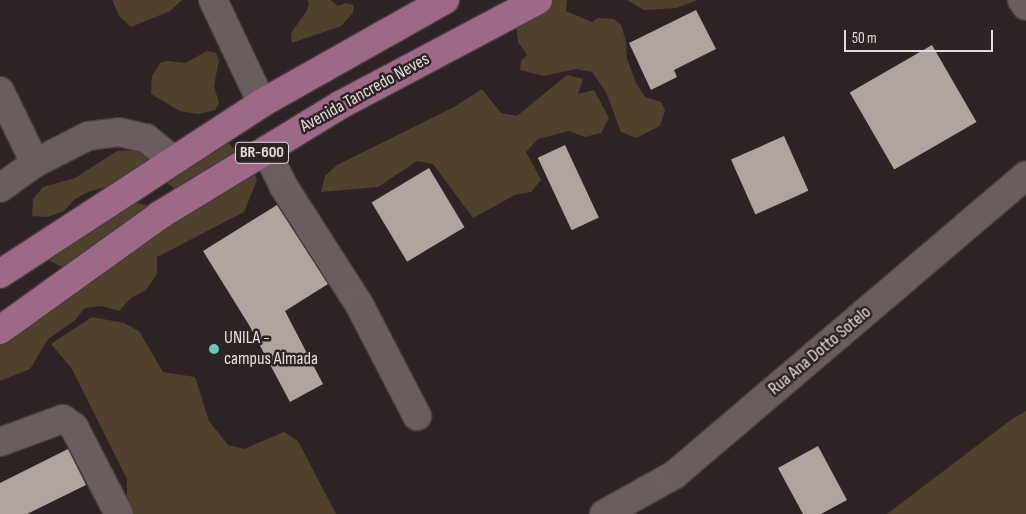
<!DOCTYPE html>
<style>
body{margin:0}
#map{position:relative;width:1026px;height:514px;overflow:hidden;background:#2e2324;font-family:"Sofia Sans Condensed",sans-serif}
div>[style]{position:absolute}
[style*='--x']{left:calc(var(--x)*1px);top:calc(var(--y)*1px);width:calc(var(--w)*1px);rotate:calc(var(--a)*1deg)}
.green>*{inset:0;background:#4e422c}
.building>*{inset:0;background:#b0a49e;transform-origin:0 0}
.roads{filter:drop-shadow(1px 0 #483e3f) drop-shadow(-1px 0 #483e3f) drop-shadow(0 1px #483e3f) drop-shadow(0 -1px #483e3f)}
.minor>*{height:28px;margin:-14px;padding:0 14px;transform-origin:14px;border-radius:14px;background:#6a5d5d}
.major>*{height:28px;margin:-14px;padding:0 14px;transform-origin:14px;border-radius:14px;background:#9e6887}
.dots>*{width:14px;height:14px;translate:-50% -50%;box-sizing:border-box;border:2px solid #2e2324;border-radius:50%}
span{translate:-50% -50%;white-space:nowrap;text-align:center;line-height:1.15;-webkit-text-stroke:5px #2e2324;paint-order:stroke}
.shield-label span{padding:1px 4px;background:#2e2324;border:1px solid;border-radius:4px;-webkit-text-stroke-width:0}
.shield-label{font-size:16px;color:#e5dddd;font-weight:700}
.street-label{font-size:18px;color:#e5dddd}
.poi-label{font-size:18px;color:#e5dddd}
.left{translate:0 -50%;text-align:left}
.scale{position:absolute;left:844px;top:30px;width:149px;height:22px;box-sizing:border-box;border:2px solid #e5dddd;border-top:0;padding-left:6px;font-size:15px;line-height:18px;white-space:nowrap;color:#e5dddd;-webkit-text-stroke:4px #2e2324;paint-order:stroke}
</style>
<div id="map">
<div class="green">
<div style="clip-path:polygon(112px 0,182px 0,170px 11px,131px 27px,119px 16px)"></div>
<div style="clip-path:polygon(307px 0,331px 0,338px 6px,345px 3px,354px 5px,353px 13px,341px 26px,292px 43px,291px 33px,306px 12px,309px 4px)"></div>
<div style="clip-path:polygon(513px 0,567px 0,566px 11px,592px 22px,598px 18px,614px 19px,621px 25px,626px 41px,627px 59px,636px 83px,645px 97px,661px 102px,665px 110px,660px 126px,636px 138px,621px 132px,606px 92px,592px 72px,576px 69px,544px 76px,520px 70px,521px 61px,527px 55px,518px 42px)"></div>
<div style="clip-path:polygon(627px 0,698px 0,676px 8px,644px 10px)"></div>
<div style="clip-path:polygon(207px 51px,216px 53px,219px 60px,214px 86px,219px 103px,215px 110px,198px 114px,180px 111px,151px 94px,152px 76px,160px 63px,168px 61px,185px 63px)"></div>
<div style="clip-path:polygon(567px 75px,583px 79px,578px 94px,594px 90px,609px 118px,601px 133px,585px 137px,569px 131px,538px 139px,526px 152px,541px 180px,531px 192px,515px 195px,473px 218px,433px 164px,417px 161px,378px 187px,321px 192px,325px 176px,337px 165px,454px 107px,482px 89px,501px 113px,517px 116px)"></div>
<div style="clip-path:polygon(181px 140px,226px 141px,251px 165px,257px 180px,244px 212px,157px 257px,157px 274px,146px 290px,131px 298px,119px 311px,102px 306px,85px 308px,74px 321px,48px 339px,30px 369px,0 381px,0 330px,67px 285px,62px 267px,48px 260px,43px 246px,124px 201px,157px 207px,173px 204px,173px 187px,159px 178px,107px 187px,90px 191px,75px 199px,64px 211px,48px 217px,32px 216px,33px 199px,43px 187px,75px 178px,117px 151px,150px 150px)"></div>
<div style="clip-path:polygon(92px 317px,124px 323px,139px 331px,163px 372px,195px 377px,209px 421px,228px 445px,244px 449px,284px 432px,298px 441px,336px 514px,127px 514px,127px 479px,72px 369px,51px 344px)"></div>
<div style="clip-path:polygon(1026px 411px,1026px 514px,887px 514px,1012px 419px)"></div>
</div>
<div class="building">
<div style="clip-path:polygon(696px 10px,716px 49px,674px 70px,677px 77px,651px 90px,629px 43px)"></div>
<div style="left:932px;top:45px;width:89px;height:95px;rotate:60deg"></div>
<div style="left:784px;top:136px;width:60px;height:58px;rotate:66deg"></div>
<div style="left:565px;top:145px;width:80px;height:30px;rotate:65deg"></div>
<div style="left:429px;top:168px;width:69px;height:67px;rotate:59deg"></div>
<div style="clip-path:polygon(277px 205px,328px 284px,285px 311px,323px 384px,290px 402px,249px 325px,203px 251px)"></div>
<div style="clip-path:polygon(818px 446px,847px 500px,821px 514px,803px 514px,778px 468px)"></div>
<div style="clip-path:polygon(68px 449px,86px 485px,27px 514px,0 514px,0 483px)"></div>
</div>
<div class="roads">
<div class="minor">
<div style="--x:213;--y:0;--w:114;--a:64.6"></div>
<div style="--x:1022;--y:0;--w:7;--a:56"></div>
<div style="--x:0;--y:91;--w:80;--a:64.1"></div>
<div style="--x:266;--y:151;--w:40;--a:63.4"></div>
<div style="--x:284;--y:187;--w:141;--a:57.4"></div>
<div style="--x:360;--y:306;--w:124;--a:62.6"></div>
<div style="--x:0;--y:188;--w:43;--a:-35.5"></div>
<div style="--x:35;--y:163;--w:59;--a:-27"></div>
<div style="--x:88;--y:136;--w:31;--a:-7"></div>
<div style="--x:119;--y:132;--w:28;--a:13"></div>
<div style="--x:146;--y:138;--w:35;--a:39"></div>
<div style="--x:0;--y:442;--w:67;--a:-20.1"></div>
<div style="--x:63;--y:419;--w:14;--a:36"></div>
<div style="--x:74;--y:427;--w:98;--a:62.7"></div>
<div style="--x:604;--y:514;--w:80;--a:-29.1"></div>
<div style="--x:674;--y:475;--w:462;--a:-40.4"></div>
</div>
<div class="major">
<div style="--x:0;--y:274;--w:313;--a:-33.1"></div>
<div style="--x:262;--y:103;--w:210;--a:-29.4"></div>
<div style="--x:0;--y:330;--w:197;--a:-35.7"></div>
<div style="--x:160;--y:215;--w:211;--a:-31.4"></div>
<div style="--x:340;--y:105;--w:224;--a:-27.9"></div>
</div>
</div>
<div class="dots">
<div style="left:214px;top:349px;background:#5eceb8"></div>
</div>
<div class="shield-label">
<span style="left:262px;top:153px">BR-600</span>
</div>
<div class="street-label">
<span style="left:365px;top:93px;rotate:-29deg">Avenida Tancredo Neves</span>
<span style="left:820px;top:351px;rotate:-40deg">Rua Ana Dotto Sotelo</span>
</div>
<div class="poi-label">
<span class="left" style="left:224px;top:349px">UNILA -<br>campus Almada</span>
</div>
<div class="scale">50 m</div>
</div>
